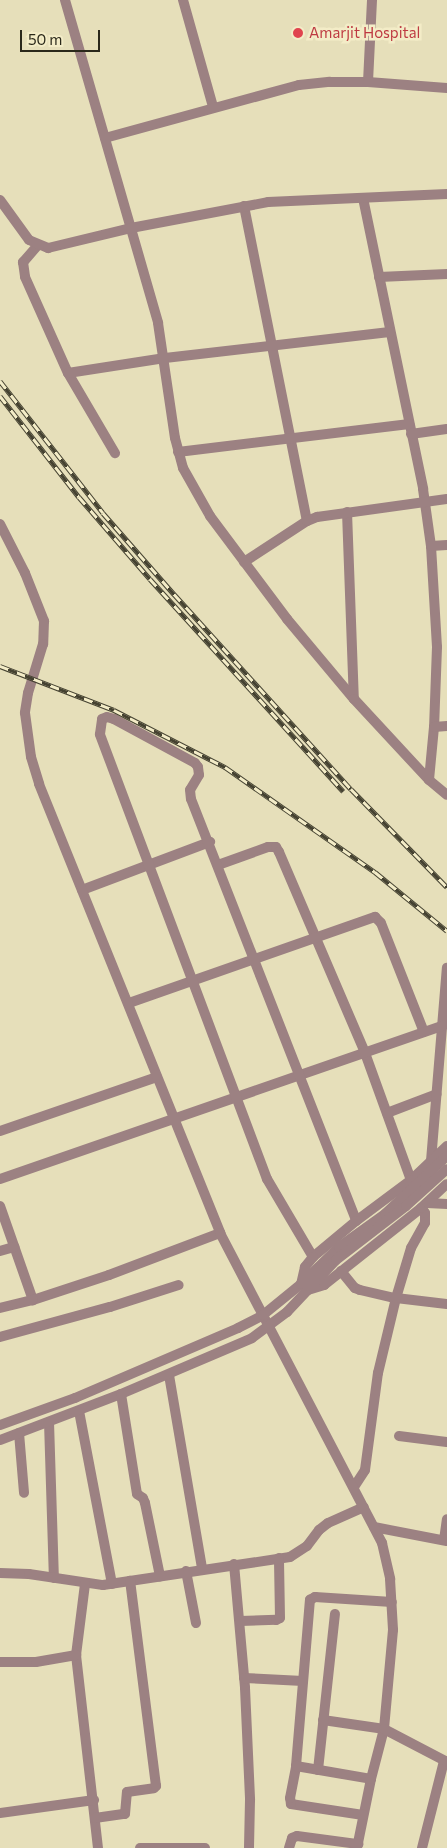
<!DOCTYPE html>
<style>
body{margin:0}
#map{position:relative;width:447px;height:1848px;overflow:hidden;background:#e6dfba;font-family:Commissioner,sans-serif}
div>[style]{position:absolute}
[style*='--x']{left:calc(var(--x)*1px);top:calc(var(--y)*1px);width:calc(var(--w)*1px);rotate:calc(var(--a)*1deg)}
.minor>*{height:10px;margin:-5px;padding:0 5px;transform-origin:5px;border-radius:5px;background:#9c8182}
.tertiary>*{height:10px;margin:-5px;padding:0 5px;transform-origin:5px;border-radius:5px;background:#9c8182}
.rail>*{height:5px;margin-top:-2.5px;transform-origin:0;background:repeating-linear-gradient(90deg,#f3ecc7 0 9px,#454231 0 18px);box-sizing:border-box;border-block:1px solid #454231}
.dots>*{width:14px;height:14px;translate:-50% -50%;box-sizing:border-box;border:2px solid #f3ecc7;border-radius:50%}
span{translate:-50% -50%;white-space:nowrap;text-align:center;line-height:1.15;-webkit-text-stroke:5px #f3ecc7;paint-order:stroke}
.health-label{font-size:15px;color:#be3a42}
.left{translate:0 -50%;text-align:left}
.scale{position:absolute;left:20px;top:30px;width:80px;height:22px;box-sizing:border-box;border:2px solid #2a281a;border-top:0;padding-left:6px;font-size:15px;line-height:18px;white-space:nowrap;color:#2a281a;-webkit-text-stroke:4px #f3ecc7;paint-order:stroke}
</style>
<div id="map">
<div class="minor">
<div style="--x:183;--y:0;--w:111;--a:74.3"></div>
<div style="--x:368;--y:82;--w:82;--a:-87.2"></div>
<div style="--x:105;--y:138;--w:201;--a:-15.3"></div>
<div style="--x:299;--y:85;--w:31;--a:-6"></div>
<div style="--x:330;--y:82;--w:38;--a:0"></div>
<div style="--x:368;--y:82;--w:79;--a:4.3"></div>
<div style="--x:363;--y:198;--w:297;--a:78.3"></div>
<div style="--x:423;--y:489;--w:58;--a:82"></div>
<div style="--x:431;--y:546;--w:101;--a:86.6"></div>
<div style="--x:437;--y:647;--w:80;--a:92.1"></div>
<div style="--x:434;--y:727;--w:53;--a:95.4"></div>
<div style="--x:244;--y:206;--w:321;--a:78.7"></div>
<div style="--x:38;--y:245;--w:23;--a:131"></div>
<div style="--x:23;--y:262;--w:15;--a:82"></div>
<div style="--x:25;--y:277;--w:105;--a:65.9"></div>
<div style="--x:68;--y:373;--w:93;--a:59.6"></div>
<div style="--x:379;--y:277;--w:68;--a:-2.5"></div>
<div style="--x:68;--y:373;--w:98;--a:-8.8"></div>
<div style="--x:165;--y:358;--w:226;--a:-6.6"></div>
<div style="--x:411;--y:434;--w:36;--a:-8"></div>
<div style="--x:178;--y:452;--w:233;--a:-6.9"></div>
<div style="--x:347;--y:512;--w:187;--a:87.9"></div>
<div style="--x:431;--y:546;--w:16;--a:-4"></div>
<div style="--x:244;--y:562;--w:75;--a:-33.1"></div>
<div style="--x:307;--y:521;--w:11;--a:-22"></div>
<div style="--x:317;--y:517;--w:131;--a:-7.9"></div>
<div style="--x:434;--y:727;--w:13;--a:-4"></div>
<div style="--x:218;--y:865;--w:53;--a:-19.8"></div>
<div style="--x:268;--y:847;--w:8;--a:0"></div>
<div style="--x:276;--y:847;--w:6;--a:59"></div>
<div style="--x:279;--y:852;--w:219;--a:66.8"></div>
<div style="--x:365;--y:1053;--w:135;--a:70.1"></div>
<div style="--x:82;--y:890;--w:137;--a:-20.6"></div>
<div style="--x:129;--y:1003;--w:261;--a:-19.3"></div>
<div style="--x:375;--y:917;--w:8;--a:45"></div>
<div style="--x:381;--y:923;--w:117;--a:68.5"></div>
<div style="--x:387;--y:1113;--w:53;--a:-20.8"></div>
<div style="--x:0;--y:1131;--w:166;--a:-19"></div>
<div style="--x:431;--y:1161;--w:194;--a:-85.3"></div>
<div style="--x:0;--y:1179;--w:469;--a:-19.1"></div>
<div style="--x:0;--y:1206;--w:100;--a:70.7"></div>
<div style="--x:33;--y:1300;--w:80;--a:-18.2"></div>
<div style="--x:109;--y:1275;--w:119;--a:-20.7"></div>
<div style="--x:0;--y:1251;--w:15;--a:-16"></div>
<div style="--x:313;--y:1257;--w:91;--a:-120.5"></div>
<div style="--x:267;--y:1179;--w:475;--a:-110.6"></div>
<div style="--x:100;--y:734;--w:15;--a:-82"></div>
<div style="--x:102;--y:719;--w:5;--a:-22"></div>
<div style="--x:107;--y:717;--w:7;--a:16"></div>
<div style="--x:114;--y:719;--w:92;--a:28.5"></div>
<div style="--x:195;--y:763;--w:5;--a:53"></div>
<div style="--x:198;--y:767;--w:8;--a:83"></div>
<div style="--x:199;--y:775;--w:17;--a:121"></div>
<div style="--x:190;--y:790;--w:9;--a:84"></div>
<div style="--x:191;--y:799;--w:453;--a:68.6"></div>
<div style="--x:341;--y:1271;--w:22;--a:51"></div>
<div style="--x:355;--y:1288;--w:5;--a:22"></div>
<div style="--x:360;--y:1290;--w:37;--a:13"></div>
<div style="--x:396;--y:1298;--w:51;--a:6.7"></div>
<div style="--x:0;--y:1308;--w:34;--a:-14"></div>
<div style="--x:0;--y:1337;--w:114;--a:-15.3"></div>
<div style="--x:110;--y:1307;--w:72;--a:-17.7"></div>
<div style="--x:169;--y:1375;--w:197;--a:80.3"></div>
<div style="--x:121;--y:1394;--w:101;--a:80.9"></div>
<div style="--x:137;--y:1494;--w:7;--a:34"></div>
<div style="--x:143;--y:1498;--w:5;--a:68"></div>
<div style="--x:145;--y:1503;--w:75;--a:78.4"></div>
<div style="--x:79;--y:1411;--w:176;--a:79.2"></div>
<div style="--x:49;--y:1422;--w:156;--a:88.2"></div>
<div style="--x:19;--y:1433;--w:60;--a:85.2"></div>
<div style="--x:399;--y:1436;--w:48;--a:7.1"></div>
<div style="--x:354;--y:1487;--w:20;--a:-57"></div>
<div style="--x:365;--y:1470;--w:98;--a:-82.4"></div>
<div style="--x:378;--y:1373;--w:77;--a:-76.5"></div>
<div style="--x:396;--y:1298;--w:52;--a:-73.3"></div>
<div style="--x:411;--y:1248;--w:29;--a:-61"></div>
<div style="--x:425;--y:1223;--w:10;--a:-90"></div>
<div style="--x:425;--y:1213;--w:6;--a:-129"></div>
<div style="--x:374;--y:1527;--w:74;--a:10.9"></div>
<div style="--x:444;--y:1540;--w:21;--a:-82"></div>
<div style="--x:234;--y:1564;--w:124;--a:84.9"></div>
<div style="--x:245;--y:1688;--w:112;--a:87.4"></div>
<div style="--x:250;--y:1800;--w:48;--a:91.2"></div>
<div style="--x:186;--y:1571;--w:53;--a:79.1"></div>
<div style="--x:0;--y:1573;--w:29;--a:2"></div>
<div style="--x:29;--y:1574;--w:75;--a:8.5"></div>
<div style="--x:103;--y:1585;--w:189;--a:-8.5"></div>
<div style="--x:290;--y:1557;--w:20;--a:-33"></div>
<div style="--x:307;--y:1546;--w:20;--a:-53"></div>
<div style="--x:319;--y:1530;--w:11;--a:-38"></div>
<div style="--x:328;--y:1523;--w:39;--a:-24"></div>
<div style="--x:85;--y:1584;--w:72;--a:97.2"></div>
<div style="--x:76;--y:1655;--w:194;--a:83.5"></div>
<div style="--x:240;--y:1621;--w:36;--a:-2"></div>
<div style="--x:276;--y:1620;--w:4;--a:-27"></div>
<div style="--x:280;--y:1618;--w:60;--a:-91"></div>
<div style="--x:0;--y:1662;--w:36;--a:0"></div>
<div style="--x:36;--y:1662;--w:41;--a:-9.9"></div>
<div style="--x:244;--y:1678;--w:59;--a:2.9"></div>
<div style="--x:323;--y:1720;--w:62;--a:8.4"></div>
<div style="--x:384;--y:1729;--w:52;--a:104.6"></div>
<div style="--x:371;--y:1779;--w:70;--a:101.5"></div>
<div style="--x:296;--y:1766;--w:167;--a:-85.2"></div>
<div style="--x:310;--y:1600;--w:6;--a:-31"></div>
<div style="--x:315;--y:1597;--w:77;--a:3.7"></div>
<div style="--x:318;--y:1770;--w:157;--a:-83.8"></div>
<div style="--x:0;--y:1813;--w:95;--a:-7.9"></div>
<div style="--x:363;--y:1815;--w:73;--a:-171.3"></div>
<div style="--x:291;--y:1804;--w:6;--a:-99"></div>
<div style="--x:290;--y:1798;--w:33;--a:-79"></div>
<div style="--x:296;--y:1766;--w:76;--a:9.8"></div>
<div style="--x:95;--y:1818;--w:30;--a:-8"></div>
<div style="--x:125;--y:1814;--w:22;--a:-85"></div>
<div style="--x:127;--y:1792;--w:27;--a:-8"></div>
<div style="--x:154;--y:1788;--w:3;--a:-45"></div>
<div style="--x:156;--y:1786;--w:207;--a:-97.2"></div>
<div style="--x:140;--y:1848;--w:65;--a:0"></div>
<div style="--x:289;--y:1848;--w:10;--a:-73"></div>
<div style="--x:292;--y:1838;--w:5;--a:-22"></div>
<div style="--x:297;--y:1836;--w:62;--a:7.5"></div>
<div style="--x:422;--y:1848;--w:90;--a:-75.8"></div>
</div>
<div class="tertiary">
<div style="--x:65;--y:0;--w:336;--a:73.9"></div>
<div style="--x:158;--y:323;--w:116;--a:81.6"></div>
<div style="--x:175;--y:438;--w:31;--a:75"></div>
<div style="--x:183;--y:468;--w:55;--a:60.6"></div>
<div style="--x:210;--y:516;--w:129;--a:53.2"></div>
<div style="--x:287;--y:619;--w:104;--a:50.1"></div>
<div style="--x:354;--y:699;--w:110;--a:47.2"></div>
<div style="--x:429;--y:780;--w:23;--a:40"></div>
<div style="--x:0;--y:200;--w:49;--a:54.1"></div>
<div style="--x:29;--y:240;--w:21;--a:23"></div>
<div style="--x:48;--y:248;--w:85;--a:-13.5"></div>
<div style="--x:131;--y:228;--w:139;--a:-10.7"></div>
<div style="--x:268;--y:202;--w:179;--a:-2.6"></div>
<div style="--x:0;--y:524;--w:55;--a:63"></div>
<div style="--x:25;--y:573;--w:52;--a:68.4"></div>
<div style="--x:44;--y:621;--w:23;--a:92"></div>
<div style="--x:43;--y:644;--w:51;--a:107"></div>
<div style="--x:28;--y:693;--w:20;--a:99"></div>
<div style="--x:25;--y:713;--w:44;--a:82.2"></div>
<div style="--x:31;--y:757;--w:28;--a:73"></div>
<div style="--x:39;--y:784;--w:484;--a:68"></div>
<div style="--x:220;--y:1233;--w:350;--a:62.4"></div>
<div style="--x:382;--y:1543;--w:37;--a:77"></div>
<div style="--x:390;--y:1579;--w:51;--a:86.6"></div>
<div style="--x:393;--y:1630;--w:99;--a:95.2"></div>
<div style="--x:384;--y:1729;--w:71;--a:27.6"></div>
<div style="--x:447;--y:1146;--w:50;--a:136.6"></div>
<div style="--x:411;--y:1180;--w:69;--a:143.3"></div>
<div style="--x:356;--y:1221;--w:56;--a:140.1"></div>
<div style="--x:313;--y:1257;--w:13;--a:129"></div>
<div style="--x:305;--y:1267;--w:17;--a:103"></div>
<div style="--x:301;--y:1284;--w:9;--a:41"></div>
<div style="--x:308;--y:1290;--w:17;--a:-17"></div>
<div style="--x:324;--y:1285;--w:124;--a:-38.4"></div>
<div style="--x:421;--y:1208;--w:35;--a:-43"></div>
<div style="--x:427;--y:1203;--w:20;--a:3"></div>
<div style="--x:0;--y:1425;--w:80;--a:-19.8"></div>
<div style="--x:75;--y:1398;--w:177;--a:-23.2"></div>
<div style="--x:238;--y:1328;--w:28;--a:-27"></div>
<div style="--x:263;--y:1315;--w:49;--a:-39.2"></div>
<div style="--x:301;--y:1284;--w:53;--a:-44.2"></div>
<div style="--x:339;--y:1247;--w:57;--a:-35.7"></div>
<div style="--x:385;--y:1214;--w:85;--a:-43.1"></div>
<div style="--x:0;--y:1440;--w:129;--a:-20.8"></div>
<div style="--x:121;--y:1394;--w:142;--a:-23.1"></div>
<div style="--x:252;--y:1338;--w:44;--a:-36.6"></div>
<div style="--x:287;--y:1312;--w:71;--a:-46.7"></div>
<div style="--x:336;--y:1260;--w:88;--a:-37.6"></div>
<div style="--x:406;--y:1206;--w:55;--a:-42.1"></div>
</div>
<div class="rail">
<div style="--x:0;--y:381;--w:167;--a:52"></div>
<div style="--x:103;--y:513;--w:108;--a:48.8"></div>
<div style="--x:174;--y:594;--w:263;--a:47.8"></div>
<div style="--x:351;--y:789;--w:137;--a:45.6"></div>
<div style="--x:0;--y:396;--w:128;--a:52"></div>
<div style="--x:79;--y:497;--w:108;--a:49.1"></div>
<div style="--x:150;--y:579;--w:287;--a:47.7"></div>
<div style="--x:0;--y:666;--w:122;--a:21.1"></div>
<div style="--x:114;--y:710;--w:125;--a:27.2"></div>
<div style="--x:225;--y:767;--w:183;--a:35"></div>
<div style="--x:375;--y:872;--w:93;--a:39.3"></div>
</div>
<div class="dots">
<div style="left:298px;top:33px;background:#e0444e"></div>
</div>
<div class="health-label">
<span class="left" style="left:309px;top:33px">Amarjit Hospital</span>
</div>
<div class="scale">50 m</div>
</div>
